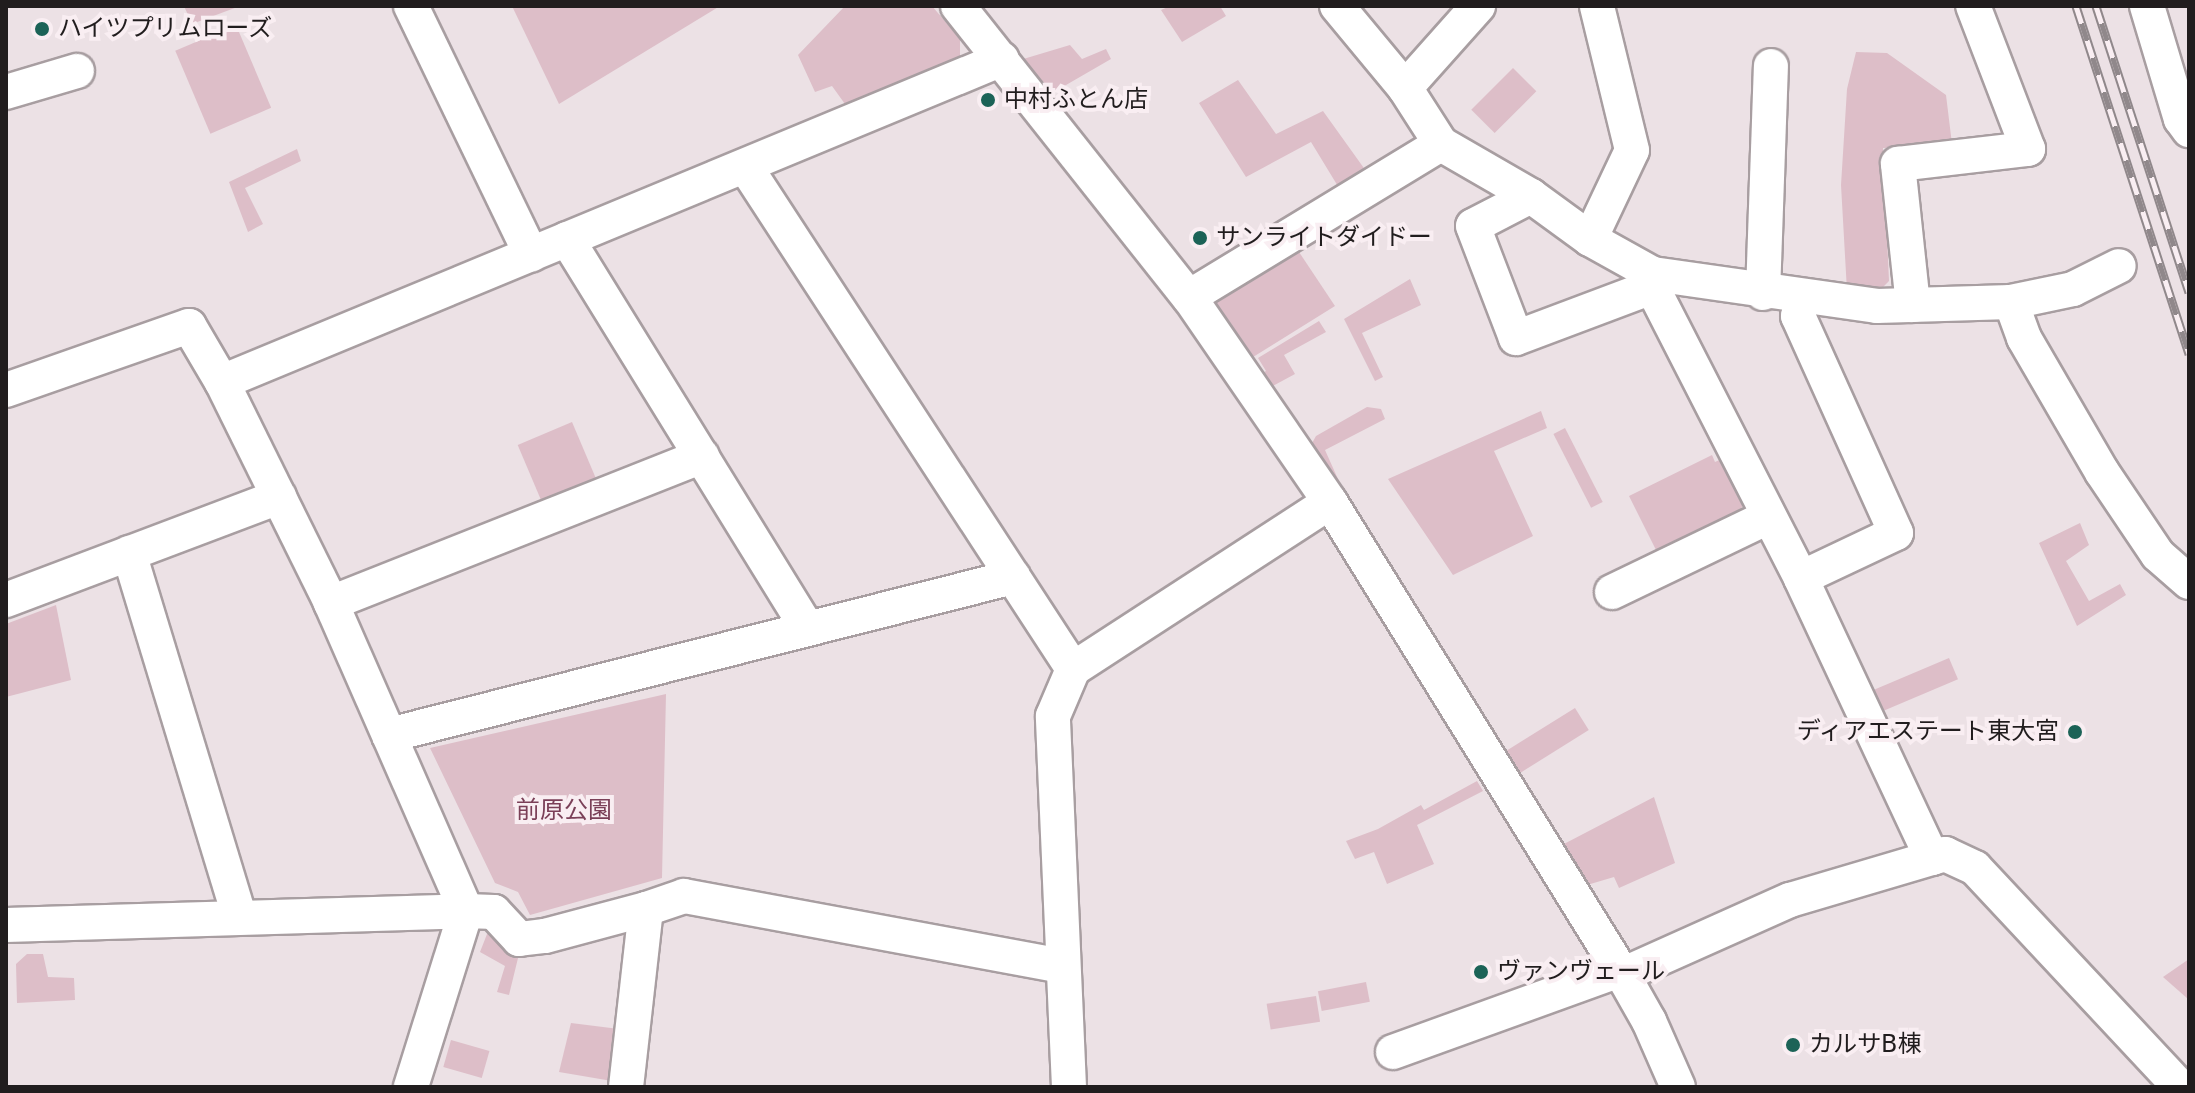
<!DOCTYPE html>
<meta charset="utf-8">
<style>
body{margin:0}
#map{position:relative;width:2195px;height:1093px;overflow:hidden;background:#ece1e5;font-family:"DejaVu Sans","Noto Sans JP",sans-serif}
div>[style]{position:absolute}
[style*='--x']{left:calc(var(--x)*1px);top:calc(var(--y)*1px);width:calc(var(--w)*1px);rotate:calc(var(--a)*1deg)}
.green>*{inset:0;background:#ddbec8;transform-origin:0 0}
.roads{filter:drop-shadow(2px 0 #a89ea1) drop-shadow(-2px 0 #a89ea1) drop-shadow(0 2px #a89ea1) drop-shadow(0 -2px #a89ea1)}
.street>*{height:34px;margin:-17px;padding:0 17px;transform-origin:17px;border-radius:17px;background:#fff}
.rail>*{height:9px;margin-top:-4.5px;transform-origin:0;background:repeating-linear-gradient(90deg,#f9eef2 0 18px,#90888b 0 36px);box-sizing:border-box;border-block:2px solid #90888b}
.dots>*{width:22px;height:22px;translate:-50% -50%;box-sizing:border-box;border:4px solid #f9eef2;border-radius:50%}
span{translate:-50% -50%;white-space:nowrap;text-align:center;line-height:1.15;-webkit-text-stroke:8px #f9eef2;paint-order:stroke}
.poi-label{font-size:24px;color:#211d1e}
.left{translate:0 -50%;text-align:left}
.right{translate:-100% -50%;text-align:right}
.park-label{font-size:24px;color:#7b4058}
.frame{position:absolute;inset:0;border:8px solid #211d1e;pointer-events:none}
</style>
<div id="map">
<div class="green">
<div style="clip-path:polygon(184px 6px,240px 6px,192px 24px)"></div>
<div style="clip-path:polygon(512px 6px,720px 6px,559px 104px)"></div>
<div style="clip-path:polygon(845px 6px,932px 6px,960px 39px,960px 57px,850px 111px,832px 86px,815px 92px,798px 55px)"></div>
<div style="clip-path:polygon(1170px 6px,1220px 6px,1226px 16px,1182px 42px,1161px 10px)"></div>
<div style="left:236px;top:25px;width:90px;height:66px;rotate:67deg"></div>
<div style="clip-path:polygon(1070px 45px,1082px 59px,1106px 49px,1111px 59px,1047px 96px,1020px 60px)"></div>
<div style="clip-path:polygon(1856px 52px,1887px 53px,1946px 95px,1952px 144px,1883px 148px,1889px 281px,1878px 292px,1847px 291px,1841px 185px,1847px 89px)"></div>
<div style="left:1513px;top:68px;width:33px;height:59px;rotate:45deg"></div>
<div style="clip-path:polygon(1238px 80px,1276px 134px,1323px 111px,1366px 171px,1339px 188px,1311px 142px,1246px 177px,1199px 103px)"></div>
<div style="clip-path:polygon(297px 149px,301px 161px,245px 188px,263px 224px,248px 232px,229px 182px)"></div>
<div style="clip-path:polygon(1297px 249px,1335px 306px,1245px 362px,1214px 312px,1215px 301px)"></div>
<div style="clip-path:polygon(1410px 279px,1421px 305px,1362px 333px,1383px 377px,1375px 381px,1344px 319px)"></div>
<div style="clip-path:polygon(1319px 321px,1326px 332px,1284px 355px,1295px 374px,1267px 389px,1259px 375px,1266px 371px,1258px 358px)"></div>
<div style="clip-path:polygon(1367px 407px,1381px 409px,1385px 419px,1325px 450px,1342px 488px,1338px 490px,1311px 445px,1316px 436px)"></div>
<div style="clip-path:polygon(1541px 411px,1547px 428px,1494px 451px,1533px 536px,1453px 575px,1388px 479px)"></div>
<div style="left:572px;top:422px;width:67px;height:59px;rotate:67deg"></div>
<div style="left:1565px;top:428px;width:83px;height:13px;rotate:63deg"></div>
<div style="clip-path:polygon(1712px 455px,1715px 462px,1724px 458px,1744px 501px,1739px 515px,1659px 556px,1629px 496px)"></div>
<div style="clip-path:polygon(2080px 523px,2089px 545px,2066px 561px,2089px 601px,2120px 584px,2126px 595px,2077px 626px,2039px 543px)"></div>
<div style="clip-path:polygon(56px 605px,71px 680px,6px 697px,6px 624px)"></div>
<div style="left:1949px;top:658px;width:23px;height:84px;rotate:67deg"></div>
<div style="clip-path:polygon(666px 694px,662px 878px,530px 915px,518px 892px,495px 883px,430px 748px)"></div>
<div style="left:1575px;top:708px;width:26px;height:87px;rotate:58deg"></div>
<div style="clip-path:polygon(1477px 781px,1483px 791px,1417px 825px,1434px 864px,1387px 884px,1374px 852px,1355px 859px,1346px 841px,1378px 829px,1421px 805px,1424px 810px)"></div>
<div style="clip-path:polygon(1654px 797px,1675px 863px,1619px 888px,1614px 877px,1587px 885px,1562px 845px)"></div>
<div style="clip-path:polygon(489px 929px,519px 954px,509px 995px,497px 992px,505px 966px,480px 952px)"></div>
<div style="clip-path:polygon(27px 954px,43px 954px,48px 977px,74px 978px,75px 1000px,17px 1003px,16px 964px)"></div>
<div style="clip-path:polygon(2189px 959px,2189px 999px,2188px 999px,2163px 977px)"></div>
<div style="left:1366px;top:982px;width:20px;height:49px;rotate:79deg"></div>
<div style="left:1316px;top:996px;width:26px;height:50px;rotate:81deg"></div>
<div style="clip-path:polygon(571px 1023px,619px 1029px,612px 1081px,559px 1072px)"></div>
<div style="left:451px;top:1040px;width:40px;height:28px;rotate:16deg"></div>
</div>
<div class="roads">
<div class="street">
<div style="--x:411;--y:6;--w:276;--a:64.2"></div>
<div style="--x:958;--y:6;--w:372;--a:51.6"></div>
<div style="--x:1189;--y:297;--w:249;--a:55.5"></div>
<div style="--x:1330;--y:502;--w:551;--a:58.22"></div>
<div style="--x:1620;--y:970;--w:59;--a:60.4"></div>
<div style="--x:1649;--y:1021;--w:72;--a:66.3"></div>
<div style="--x:1337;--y:6;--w:107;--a:50.3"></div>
<div style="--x:1405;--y:88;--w:67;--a:57.3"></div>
<div style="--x:1441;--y:144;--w:104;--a:30"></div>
<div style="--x:1531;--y:196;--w:73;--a:36.1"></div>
<div style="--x:1590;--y:239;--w:72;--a:29.1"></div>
<div style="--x:1653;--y:274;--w:226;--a:8.1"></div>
<div style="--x:1877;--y:306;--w:134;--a:-1.7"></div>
<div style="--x:2011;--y:302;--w:63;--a:-11.8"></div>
<div style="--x:2073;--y:289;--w:51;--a:-26.6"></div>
<div style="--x:2147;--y:6;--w:118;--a:73.3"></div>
<div style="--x:2181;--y:119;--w:14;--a:54"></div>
<div style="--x:1405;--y:88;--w:110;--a:-48.3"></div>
<div style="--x:6;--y:92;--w:74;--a:-16.5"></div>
<div style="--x:745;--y:166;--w:600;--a:56.89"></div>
<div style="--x:1531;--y:196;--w:65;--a:152.7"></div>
<div style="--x:1473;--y:226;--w:120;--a:69"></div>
<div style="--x:1516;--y:338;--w:145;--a:-20.6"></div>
<div style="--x:567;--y:239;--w:457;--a:58.3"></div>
<div style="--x:1590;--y:239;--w:98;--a:-64.7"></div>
<div style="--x:1632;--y:150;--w:148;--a:-103.7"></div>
<div style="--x:1763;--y:293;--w:227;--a:-88"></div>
<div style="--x:1189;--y:297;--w:295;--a:-31.3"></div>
<div style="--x:2011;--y:302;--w:38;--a:70"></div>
<div style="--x:2024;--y:338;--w:155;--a:59.8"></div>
<div style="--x:2102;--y:472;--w:100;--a:56"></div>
<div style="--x:2158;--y:555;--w:41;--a:41.1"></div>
<div style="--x:1913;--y:305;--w:142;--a:-96.1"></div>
<div style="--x:1898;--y:164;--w:131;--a:-6.6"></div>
<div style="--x:2028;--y:149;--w:153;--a:-111"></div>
<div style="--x:222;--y:382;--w:844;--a:-22.49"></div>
<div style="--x:6;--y:390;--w:194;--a:-19.3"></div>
<div style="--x:189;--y:326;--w:65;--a:59.5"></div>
<div style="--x:222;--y:382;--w:246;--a:63.7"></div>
<div style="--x:331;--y:603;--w:336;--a:66.3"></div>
<div style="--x:466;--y:911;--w:184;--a:107.4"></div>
<div style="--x:129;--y:553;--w:378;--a:73.1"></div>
<div style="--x:1801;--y:578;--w:105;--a:-25.3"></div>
<div style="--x:1896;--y:533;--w:238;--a:-114.3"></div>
<div style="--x:1798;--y:316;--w:18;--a:-77"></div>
<div style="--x:1612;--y:592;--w:173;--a:-25.7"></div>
<div style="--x:6;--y:600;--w:292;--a:-20.7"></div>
<div style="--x:331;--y:603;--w:399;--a:-21.6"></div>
<div style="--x:389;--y:735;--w:644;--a:-14.21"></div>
<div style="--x:1932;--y:858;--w:14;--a:-17"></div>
<div style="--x:1945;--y:854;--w:33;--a:25"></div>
<div style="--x:1975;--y:868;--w:300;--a:46.9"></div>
<div style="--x:6;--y:925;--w:460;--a:-1.7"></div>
<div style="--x:466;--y:911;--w:28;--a:2"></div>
<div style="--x:494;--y:912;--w:37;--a:47"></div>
<div style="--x:519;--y:939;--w:26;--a:-7"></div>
<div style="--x:545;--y:936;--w:105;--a:-15"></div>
<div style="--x:1622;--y:975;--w:184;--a:-24.1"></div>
<div style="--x:1790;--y:900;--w:148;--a:-16.5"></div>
<div style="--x:1932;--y:858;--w:309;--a:-115.1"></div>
<div style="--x:1801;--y:578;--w:327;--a:-117.1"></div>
<div style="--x:1652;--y:287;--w:13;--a:-86"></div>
<div style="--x:1393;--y:1052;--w:241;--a:-19.9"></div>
<div style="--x:626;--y:1087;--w:179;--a:-83.6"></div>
<div style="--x:646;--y:909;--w:40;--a:-18.9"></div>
<div style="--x:684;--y:896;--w:384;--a:10.5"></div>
<div style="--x:1069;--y:1087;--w:371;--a:-92.5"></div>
<div style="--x:1053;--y:716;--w:51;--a:-66.9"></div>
<div style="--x:1073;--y:669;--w:306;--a:-33"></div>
</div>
</div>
<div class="rail">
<div style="--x:2076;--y:6;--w:366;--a:72"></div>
<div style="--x:2096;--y:6;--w:301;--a:72"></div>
</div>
<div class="dots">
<div style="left:42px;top:29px;background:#1c6357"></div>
<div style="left:988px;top:100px;background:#1c6357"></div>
<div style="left:1200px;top:238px;background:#1c6357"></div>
<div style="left:2075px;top:732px;background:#1c6357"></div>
<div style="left:1481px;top:972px;background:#1c6357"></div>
<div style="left:1793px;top:1045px;background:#1c6357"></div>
</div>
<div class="poi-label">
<span class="left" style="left:58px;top:29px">ハイツプリムローズ</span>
<span class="left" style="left:1004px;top:100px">中村ふとん店</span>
<span class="left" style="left:1216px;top:238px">サンライトダイドー</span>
<span class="right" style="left:2059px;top:732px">ディアエステート東大宮</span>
<span class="left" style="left:1497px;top:972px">ヴァンヴェール</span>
<span class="left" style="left:1809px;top:1045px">カルサB棟</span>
</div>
<div class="park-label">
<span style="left:564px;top:811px">前原公園</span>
</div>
<div class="frame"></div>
</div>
